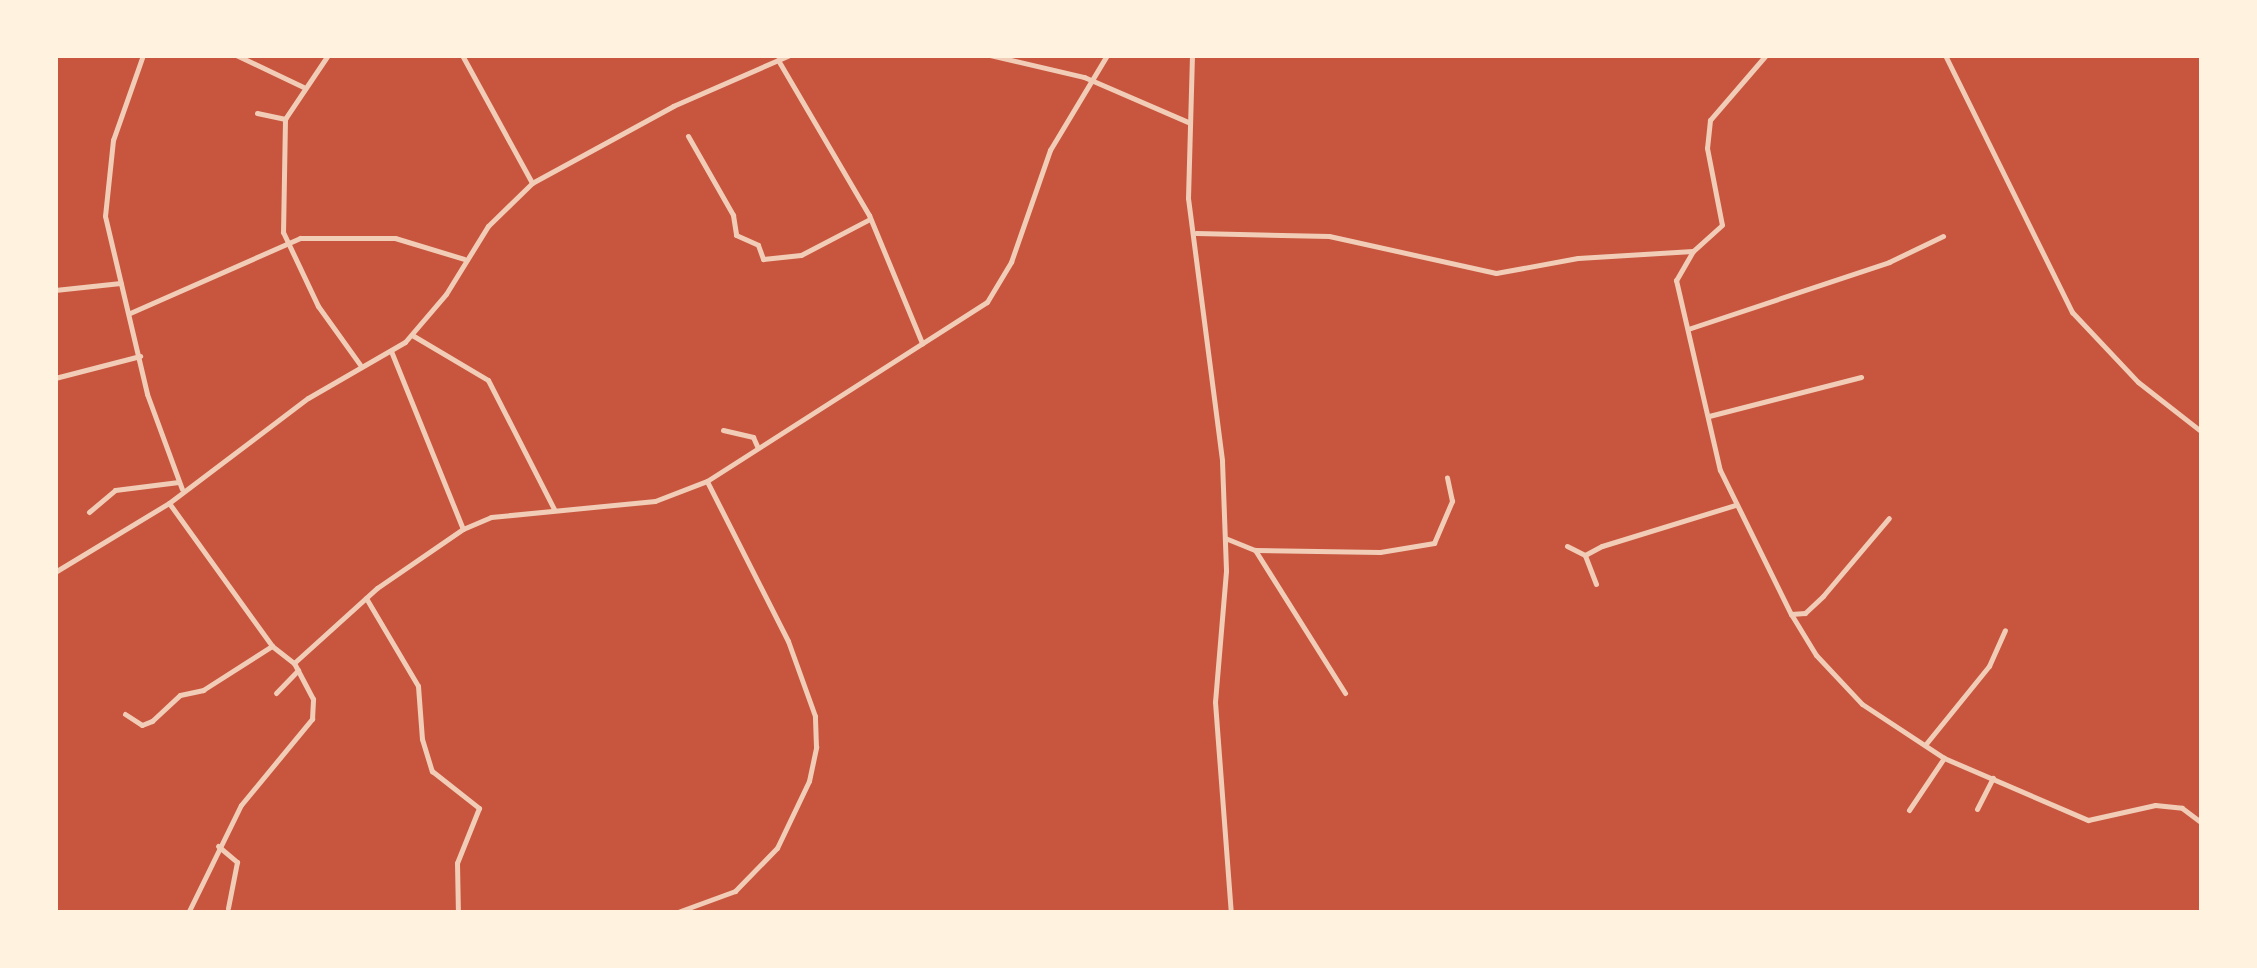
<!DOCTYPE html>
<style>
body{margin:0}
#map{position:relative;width:2257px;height:968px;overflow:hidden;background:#c8553d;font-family:"Sofia Sans Condensed",sans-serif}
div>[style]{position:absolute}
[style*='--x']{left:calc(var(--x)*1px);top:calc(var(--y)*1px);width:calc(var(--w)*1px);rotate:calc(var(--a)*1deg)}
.minor>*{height:5px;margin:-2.5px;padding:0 2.5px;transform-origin:2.5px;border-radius:2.5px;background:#f1ccb7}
span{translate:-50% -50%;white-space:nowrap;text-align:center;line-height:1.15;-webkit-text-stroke:8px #fff3e0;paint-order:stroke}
.frame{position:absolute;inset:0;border:58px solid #fff3e0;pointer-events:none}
</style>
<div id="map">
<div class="minor">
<div style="--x:143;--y:55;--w:90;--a:109.4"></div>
<div style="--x:113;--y:140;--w:76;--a:96"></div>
<div style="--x:105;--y:216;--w:183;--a:76.7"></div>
<div style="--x:147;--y:394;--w:101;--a:69.8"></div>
<div style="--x:236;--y:55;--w:74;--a:25.5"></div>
<div style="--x:328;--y:55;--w:77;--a:123.9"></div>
<div style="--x:285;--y:119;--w:113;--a:91"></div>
<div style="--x:283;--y:232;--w:82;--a:64.7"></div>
<div style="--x:318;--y:306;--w:74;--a:54.4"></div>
<div style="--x:462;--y:55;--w:146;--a:61.3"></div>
<div style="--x:990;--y:55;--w:97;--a:13.2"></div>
<div style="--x:1084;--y:77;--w:113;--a:23.4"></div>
<div style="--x:1192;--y:55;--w:143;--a:91.6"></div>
<div style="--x:1188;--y:198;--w:265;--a:82.6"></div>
<div style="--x:1222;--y:461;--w:110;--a:87.9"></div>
<div style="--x:1226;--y:571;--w:131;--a:94.8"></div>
<div style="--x:1215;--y:702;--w:212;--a:85.7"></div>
<div style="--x:1766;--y:55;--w:86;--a:130.7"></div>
<div style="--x:1710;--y:120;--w:28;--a:96"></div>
<div style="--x:1707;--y:148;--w:78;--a:79"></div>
<div style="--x:1722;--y:225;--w:39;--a:138"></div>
<div style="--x:1693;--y:251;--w:34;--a:120"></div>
<div style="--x:1676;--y:280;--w:195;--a:77"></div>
<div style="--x:1720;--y:470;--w:161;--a:63.8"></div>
<div style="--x:1791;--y:614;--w:48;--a:58.6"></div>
<div style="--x:1816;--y:655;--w:67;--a:46.8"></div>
<div style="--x:1862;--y:704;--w:98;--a:33.4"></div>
<div style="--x:1944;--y:758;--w:157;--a:23.3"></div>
<div style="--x:2088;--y:820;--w:69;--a:-12.6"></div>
<div style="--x:2155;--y:805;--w:27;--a:6"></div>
<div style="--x:2182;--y:808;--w:25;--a:37"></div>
<div style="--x:1945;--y:55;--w:287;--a:63.7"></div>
<div style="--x:2072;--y:312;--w:96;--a:46.7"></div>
<div style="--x:2138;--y:382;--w:81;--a:38"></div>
<div style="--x:778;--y:60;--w:180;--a:59.6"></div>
<div style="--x:869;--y:215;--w:139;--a:67.5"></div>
<div style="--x:257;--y:113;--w:29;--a:12"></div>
<div style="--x:688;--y:136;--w:91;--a:60.3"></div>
<div style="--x:733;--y:215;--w:20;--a:81"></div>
<div style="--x:736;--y:235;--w:24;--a:24"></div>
<div style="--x:758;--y:245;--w:15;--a:70"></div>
<div style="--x:763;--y:259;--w:38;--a:-6"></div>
<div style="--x:801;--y:255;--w:78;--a:-27.6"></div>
<div style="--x:1196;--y:233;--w:133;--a:1.3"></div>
<div style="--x:1329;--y:236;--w:171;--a:12.5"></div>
<div style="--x:1496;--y:273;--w:83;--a:-10.4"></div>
<div style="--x:1578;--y:258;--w:115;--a:-3.5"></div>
<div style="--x:55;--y:290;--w:66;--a:-6.1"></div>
<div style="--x:130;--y:313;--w:186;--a:-23.8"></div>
<div style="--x:300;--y:238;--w:95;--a:0"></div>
<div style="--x:395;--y:238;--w:72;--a:16.9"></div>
<div style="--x:1688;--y:329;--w:212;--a:-18.4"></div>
<div style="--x:1889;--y:262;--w:60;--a:-25.7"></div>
<div style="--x:412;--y:335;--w:88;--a:30.6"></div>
<div style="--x:488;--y:380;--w:145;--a:62.9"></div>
<div style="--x:391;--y:351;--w:192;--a:68"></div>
<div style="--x:55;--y:378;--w:88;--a:-14.5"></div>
<div style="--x:1709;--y:416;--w:157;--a:-14.4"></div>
<div style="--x:723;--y:430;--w:31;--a:13"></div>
<div style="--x:753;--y:437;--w:10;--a:66"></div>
<div style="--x:169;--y:503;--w:176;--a:54.2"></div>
<div style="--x:272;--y:646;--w:28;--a:38"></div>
<div style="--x:294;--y:663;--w:112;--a:-42.1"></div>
<div style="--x:377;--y:588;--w:104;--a:-34.5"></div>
<div style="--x:463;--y:529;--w:30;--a:-23"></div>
<div style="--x:491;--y:517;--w:165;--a:-5.6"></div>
<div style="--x:655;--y:501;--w:56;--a:-21"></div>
<div style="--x:707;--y:481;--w:332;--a:-32.6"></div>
<div style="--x:987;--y:302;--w:47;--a:-59"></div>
<div style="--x:1011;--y:262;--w:119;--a:-70.8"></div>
<div style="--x:1050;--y:150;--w:111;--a:-59"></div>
<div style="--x:89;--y:512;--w:34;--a:-40"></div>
<div style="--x:115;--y:490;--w:64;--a:-7.1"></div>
<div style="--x:1225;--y:538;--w:32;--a:22"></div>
<div style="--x:1255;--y:550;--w:169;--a:57.8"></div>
<div style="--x:1567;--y:546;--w:20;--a:27"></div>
<div style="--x:1255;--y:550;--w:125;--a:0.9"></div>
<div style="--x:1380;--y:552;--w:55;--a:-9.5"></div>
<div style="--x:1434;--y:543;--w:46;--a:-66.8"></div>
<div style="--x:1452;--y:501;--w:24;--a:-102"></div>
<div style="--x:55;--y:572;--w:133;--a:-31.2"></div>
<div style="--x:169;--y:503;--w:174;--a:-37.1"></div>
<div style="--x:308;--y:398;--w:112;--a:-30"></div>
<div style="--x:405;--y:342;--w:63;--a:-49.5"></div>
<div style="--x:446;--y:294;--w:80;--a:-58.3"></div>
<div style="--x:488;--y:226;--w:62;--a:-44.3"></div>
<div style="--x:532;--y:183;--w:161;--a:-28.6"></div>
<div style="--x:673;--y:106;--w:128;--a:-23.6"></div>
<div style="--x:1596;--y:584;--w:31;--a:-111"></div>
<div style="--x:1585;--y:555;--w:19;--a:-28"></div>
<div style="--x:1602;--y:546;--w:139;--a:-17.1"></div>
<div style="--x:366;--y:598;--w:102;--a:59.4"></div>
<div style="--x:418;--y:686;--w:53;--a:85.7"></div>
<div style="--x:422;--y:739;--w:34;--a:73"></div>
<div style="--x:432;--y:771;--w:60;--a:38.2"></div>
<div style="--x:479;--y:808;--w:59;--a:111.8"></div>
<div style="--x:457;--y:863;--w:50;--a:88.9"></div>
<div style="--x:1791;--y:614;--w:14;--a:-4"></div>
<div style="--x:1805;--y:613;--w:25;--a:-43"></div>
<div style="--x:1823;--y:596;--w:102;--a:-49.8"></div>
<div style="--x:276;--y:693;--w:32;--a:-46"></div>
<div style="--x:125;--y:714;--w:20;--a:33"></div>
<div style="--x:142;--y:725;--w:11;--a:-22"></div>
<div style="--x:152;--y:721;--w:38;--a:-43"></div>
<div style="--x:180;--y:695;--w:24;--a:-12"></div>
<div style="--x:203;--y:690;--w:82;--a:-32.5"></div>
<div style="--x:1925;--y:745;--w:102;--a:-51"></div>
<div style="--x:1989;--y:666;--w:39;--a:-66"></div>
<div style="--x:1977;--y:809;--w:35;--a:-63"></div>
<div style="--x:1909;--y:810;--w:63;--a:-56.1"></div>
<div style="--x:218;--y:846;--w:25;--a:40"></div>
<div style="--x:237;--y:862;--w:47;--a:101.1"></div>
<div style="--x:188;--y:913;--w:120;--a:-63.9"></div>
<div style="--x:241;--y:805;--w:112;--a:-50.5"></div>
<div style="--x:312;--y:719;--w:20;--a:-87"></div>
<div style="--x:313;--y:699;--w:41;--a:-117.8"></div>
<div style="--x:675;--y:913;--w:64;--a:-20.1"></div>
<div style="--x:735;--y:891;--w:60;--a:-45.7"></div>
<div style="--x:777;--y:848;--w:74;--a:-64.5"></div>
<div style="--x:809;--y:781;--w:35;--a:-78"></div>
<div style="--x:816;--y:747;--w:31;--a:-92"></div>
<div style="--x:815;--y:716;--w:80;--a:-109.8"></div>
<div style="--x:788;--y:641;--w:179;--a:-116.9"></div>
</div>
<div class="frame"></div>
</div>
